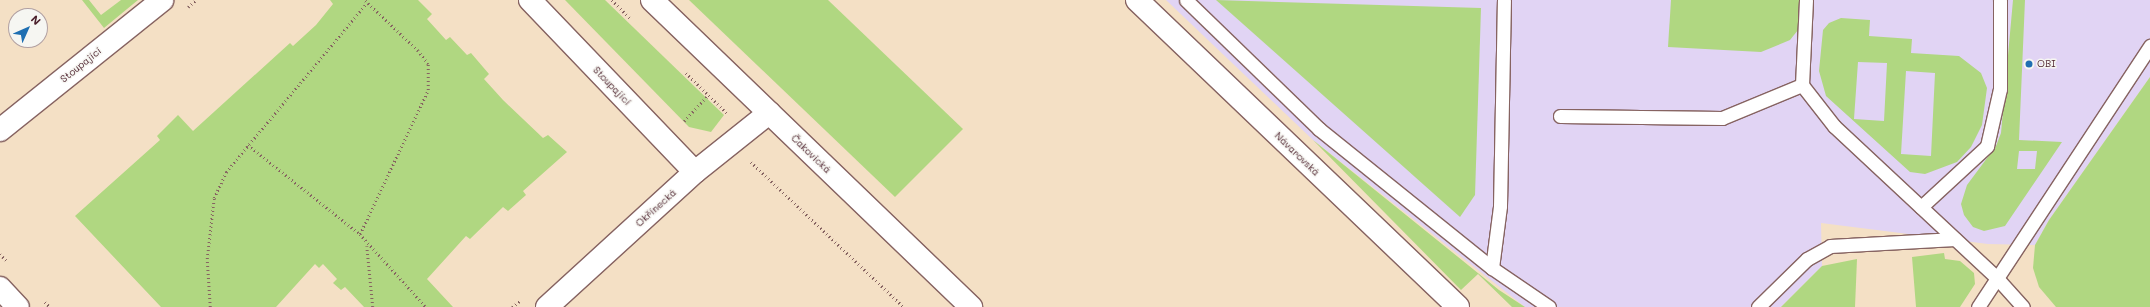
<!DOCTYPE html>
<meta charset="utf-8">
<style>
body{margin:0}
#map{position:relative;width:2150px;height:307px;overflow:hidden;background:#f4e0c5;font-family:Mali,sans-serif}
div>[style]{position:absolute}
[style*='--x']{left:calc(var(--x)*1px);top:calc(var(--y)*1px);width:calc(var(--w)*1px);rotate:calc(var(--a)*1deg)}
.built>*{inset:0;background:#e1d4f4}
.green>*{inset:0;background:#b0d781}
.path>*{height:2.5px;margin-top:-1.25px;transform-origin:0;background:repeating-linear-gradient(90deg,#866361 0 1px,transparent 0 4px)}
.roads{filter:drop-shadow(1px 0 #866361) drop-shadow(-1px 0 #866361) drop-shadow(0 1px #866361) drop-shadow(0 -1px #866361)}
.lane>*{height:13px;margin:-6.5px;padding:0 6.5px;transform-origin:6.5px;border-radius:6.5px;background:#fff}
.street>*{height:22px;margin:-11px;padding:0 11px;transform-origin:11px;border-radius:11px;background:#fff}
.secondary>*{height:22px;margin:-11px;padding:0 11px;transform-origin:11px;border-radius:11px;background:#fff}
.dots>*{width:11px;height:11px;translate:-50% -50%;box-sizing:border-box;border:2px solid #f6f6f2;border-radius:50%}
span{translate:-50% -50%;white-space:nowrap;text-align:center;line-height:1.15;-webkit-text-stroke:3px #f6f6f2;paint-order:stroke}
.poi-label{font-size:10px;color:#4a1f2b}
.left{translate:0 -50%;text-align:left}
.street-label{font-size:10px;color:#4a1f2b}
.north{position:absolute;left:8px;top:8px;width:40px;height:40px;box-sizing:border-box;background:#f6f6f2;border:1px solid #b1a0a2;border-radius:50%;rotate:45deg;font-size:11px;font-weight:700;line-height:16px;text-align:center;color:#4a1f2b}
.north::after{content:'';display:block;margin:auto;width:14px;height:18px;background:#1f6fb2;clip-path:polygon(50% 0,100% 100%,50% 72%,0 100%)}
</style>
<div id="map">
<div class="built">
<div style="clip-path:polygon(1166px 0,2150px 0,2150px 77px,2049px 220px,2035px 245px,1988px 244px,1821px 223px,1822px 266px,1781px 307px,1525px 307px,1313px 140px)"></div>
</div>
<div class="green">
<div style="clip-path:polygon(82px 0,89px 0,101px 15px,121px 0,138px 0,104px 28px)"></div>
<div style="clip-path:polygon(330px 0,418px 0,432px 14px,427px 19px,446px 40px,450px 37px,467px 55px,471px 53px,489px 74px,484px 79px,503px 100px,543px 138px,548px 135px,567px 152px,523px 191px,526px 195px,508px 211px,503px 207px,470px 239px,466px 236px,427px 279px,453px 307px,364px 307px,345px 287px,341px 290px,333px 283px,337px 279px,323px 264px,319px 268px,315px 264px,276px 307px,161px 307px,75px 216px,160px 140px,157px 136px,178px 115px,193px 131px,290px 43px,293px 46px,316px 25px,333px 4px)"></div>
<div style="clip-path:polygon(565px 0,605px 0,724px 115px,711px 132px,689px 127px)"></div>
<div style="clip-path:polygon(689px 0,828px 0,963px 129px,895px 197px)"></div>
<div style="clip-path:polygon(1216px 0,1481px 8px,1475px 195px,1460px 217px)"></div>
<div style="clip-path:polygon(1671px 0,1805px 0,1802px 25px,1790px 40px,1761px 52px,1668px 47px)"></div>
<div style="clip-path:polygon(evenodd,2013px 0,2025px 0,2019px 140px,2062px 142px,2005px 226px,1984px 231px,1973px 227px,1964px 215px,1961px 204px,1967px 185px,1996px 146px,2001px 133px,2013px 0,2019px 151px,2037px 151px,2035px 169px,2017px 169px,2019px 151px)"></div>
<div style="clip-path:polygon(evenodd,1841px 18px,1870px 20px,1869px 36px,1912px 39px,1911px 53px,1959px 56px,1981px 73px,1987px 88px,1982px 125px,1971px 147px,1957px 162px,1925px 174px,1910px 172px,1826px 96px,1819px 71px,1823px 30px,1829px 23px,1841px 18px,1858px 62px,1887px 63px,1884px 121px,1854px 119px,1858px 62px,1841px 18px,1906px 71px,1935px 73px,1931px 156px,1901px 154px,1906px 71px)"></div>
<div style="clip-path:polygon(2150px 77px,2150px 307px,2056px 307px,2039px 287px,2033px 268px,2035px 245px,2049px 220px)"></div>
<div style="clip-path:polygon(1313px 140px,1499px 290px,1525px 307px,1512px 307px,1478px 274px,1461px 290px)"></div>
<div style="clip-path:polygon(1944px 253px,1945px 259px,1960px 261px,1974px 273px,1975px 284px,1960px 307px,1916px 307px,1912px 257px)"></div>
<div style="clip-path:polygon(1857px 259px,1855px 307px,1781px 307px,1822px 266px)"></div>
</div>
<div class="path">
<div style="--x:612;--y:0;--w:25;--a:45"></div>
<div style="--x:188;--y:7;--w:11;--a:-41"></div>
<div style="--x:686;--y:73;--w:57;--a:44.3"></div>
<div style="--x:684;--y:121;--w:35;--a:-47"></div>
<div style="--x:248;--y:145;--w:143;--a:38.5"></div>
<div style="--x:360;--y:234;--w:98;--a:47.9"></div>
<div style="--x:751;--y:162;--w:211;--a:43.5"></div>
<div style="--x:360;--y:234;--w:159;--a:-64.7"></div>
<div style="--x:428;--y:90;--w:26;--a:-90"></div>
<div style="--x:428;--y:64;--w:16;--a:-128"></div>
<div style="--x:418;--y:51;--w:74;--a:-136.6"></div>
<div style="--x:367;--y:246;--w:61;--a:84.4"></div>
<div style="--x:0;--y:254;--w:10;--a:45"></div>
<div style="--x:45;--y:302;--w:7;--a:45"></div>
<div style="--x:210;--y:307;--w:48;--a:-93.6"></div>
<div style="--x:207;--y:259;--w:61;--a:-83.5"></div>
<div style="--x:214;--y:198;--w:29;--a:-65"></div>
<div style="--x:226;--y:172;--w:220;--a:-50.2"></div>
<div style="--x:512;--y:307;--w:11;--a:-38"></div>
</div>
<div class="roads">
<div class="lane">
<div style="--x:1186;--y:0;--w:185;--a:44.1"></div>
<div style="--x:1319;--y:129;--w:222;--a:38.8"></div>
<div style="--x:1492;--y:268;--w:69;--a:34.4"></div>
<div style="--x:1806;--y:0;--w:85;--a:92.7"></div>
<div style="--x:1802;--y:85;--w:52;--a:52"></div>
<div style="--x:1834;--y:126;--w:221;--a:43"></div>
<div style="--x:1996;--y:277;--w:40;--a:48"></div>
<div style="--x:1560;--y:116;--w:162;--a:0.7"></div>
<div style="--x:1722;--y:118;--w:87;--a:-22.4"></div>
<div style="--x:1921;--y:207;--w:90;--a:-42.7"></div>
<div style="--x:1987;--y:146;--w:58;--a:-77.2"></div>
<div style="--x:2000;--y:89;--w:89;--a:-90"></div>
<div style="--x:1492;--y:268;--w:63;--a:-82.6"></div>
<div style="--x:1500;--y:206;--w:206;--a:-88.9"></div>
<div style="--x:1758;--y:307;--w:69;--a:-44.4"></div>
<div style="--x:1807;--y:259;--w:26;--a:-29"></div>
<div style="--x:1830;--y:246;--w:125;--a:-3.2"></div>
<div style="--x:1978;--y:307;--w:313;--a:-56.6"></div>
</div>
<div class="street">
<div style="--x:530;--y:0;--w:238;--a:46.2"></div>
<div style="--x:1137;--y:0;--w:444;--a:43.7"></div>
<div style="--x:0;--y:130;--w:208;--a:-38.7"></div>
<div style="--x:0;--y:288;--w:26;--a:47"></div>
<div style="--x:547;--y:307;--w:200;--a:-42.4"></div>
<div style="--x:695;--y:172;--w:95;--a:-38.6"></div>
</div>
<div class="secondary">
<div style="--x:652;--y:0;--w:443;--a:43.9"></div>
</div>
</div>
<div class="dots">
<div style="left:2029px;top:64px;background:#1f6fb2"></div>
</div>
<div class="poi-label">
<span class="left" style="left:2037px;top:64px">OBI</span>
</div>
<div class="street-label">
<span style="left:81px;top:65px;rotate:-39deg">Stoupající</span>
<span style="left:612px;top:86px;rotate:46deg">Stoupající</span>
<span style="left:811px;top:154px;rotate:44deg">Čakovická</span>
<span style="left:1297px;top:154px;rotate:44deg">Návarovská</span>
<span style="left:656px;top:208px;rotate:-42deg">Okřínecká</span>
</div>
<div class="north">N</div>
</div>
